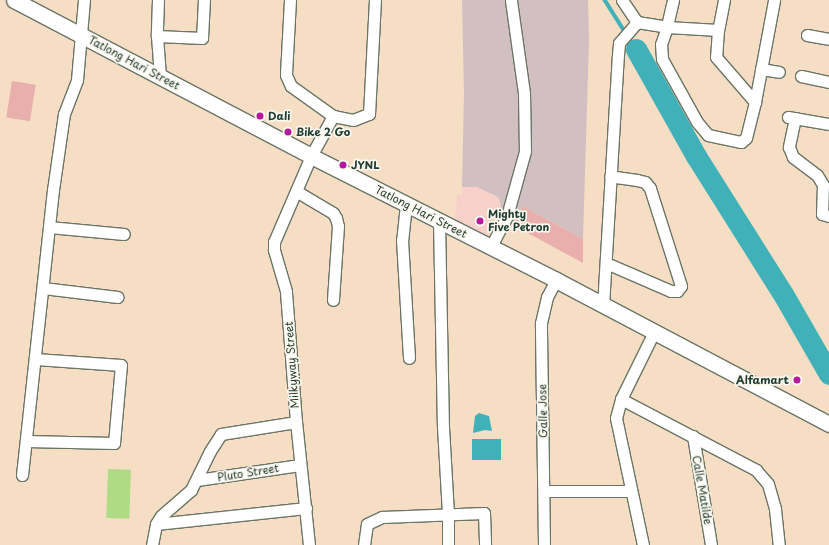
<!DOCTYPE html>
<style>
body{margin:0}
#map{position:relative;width:829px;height:545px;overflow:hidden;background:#f5dec3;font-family:"Playpen Sans",sans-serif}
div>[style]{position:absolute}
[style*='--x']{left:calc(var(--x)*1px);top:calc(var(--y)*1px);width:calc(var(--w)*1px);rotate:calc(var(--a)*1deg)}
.built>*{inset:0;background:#f7d1c9}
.industrial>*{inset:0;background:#d2bfc1}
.green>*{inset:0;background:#b0da86;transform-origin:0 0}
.water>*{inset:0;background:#40b1b9;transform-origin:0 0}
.stream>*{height:3.5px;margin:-1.75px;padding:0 1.75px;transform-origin:1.75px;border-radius:1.75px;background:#40b1b9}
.river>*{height:21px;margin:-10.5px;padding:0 10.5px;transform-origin:10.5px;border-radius:10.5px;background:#40b1b9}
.building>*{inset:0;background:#e9afad;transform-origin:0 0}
.roads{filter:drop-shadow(1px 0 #6a7566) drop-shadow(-1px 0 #6a7566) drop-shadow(0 1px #6a7566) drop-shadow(0 -1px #6a7566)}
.street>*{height:11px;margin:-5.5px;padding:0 5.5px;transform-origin:5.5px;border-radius:5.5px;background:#fff}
.secondary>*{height:15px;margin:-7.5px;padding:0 7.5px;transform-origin:7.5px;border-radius:7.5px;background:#fff}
.dots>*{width:11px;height:11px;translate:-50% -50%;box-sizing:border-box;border:2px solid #fbf7ec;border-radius:50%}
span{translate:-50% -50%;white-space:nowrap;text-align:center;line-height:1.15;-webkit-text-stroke:3.5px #fbf7ec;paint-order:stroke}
.street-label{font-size:11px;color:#1f3d34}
.poi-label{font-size:11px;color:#1f3d34;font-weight:700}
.left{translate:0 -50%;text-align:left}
.right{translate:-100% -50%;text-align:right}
</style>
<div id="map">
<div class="built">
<div style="clip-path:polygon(462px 187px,477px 187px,498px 197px,501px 205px,484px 239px,455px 224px,457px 195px,462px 195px)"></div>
</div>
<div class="industrial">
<div style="clip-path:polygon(462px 0,588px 0,589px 40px,583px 239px,523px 206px,513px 225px,496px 216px,501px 205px,498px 197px,477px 187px,462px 187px,464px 93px)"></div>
</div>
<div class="green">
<div style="left:108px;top:469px;width:23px;height:49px;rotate:2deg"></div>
</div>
<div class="water">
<div style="clip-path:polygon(479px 413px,489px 416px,492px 431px,485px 430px,473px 433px,475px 416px)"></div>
<div style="left:472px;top:439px;width:29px;height:21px"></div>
</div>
<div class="stream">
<div style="--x:605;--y:0;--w:58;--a:57.7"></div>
</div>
<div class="river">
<div style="--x:636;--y:49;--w:123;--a:60.7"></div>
<div style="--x:696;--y:156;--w:163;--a:57.8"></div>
<div style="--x:783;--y:294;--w:92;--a:60.1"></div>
</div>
<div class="building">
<div style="left:12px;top:81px;width:24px;height:37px;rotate:9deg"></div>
<div style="clip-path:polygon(523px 206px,583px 239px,583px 263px,513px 225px)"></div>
</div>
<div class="roads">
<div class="street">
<div style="--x:158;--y:0;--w:36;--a:92"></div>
<div style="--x:157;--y:36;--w:40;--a:85.7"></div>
<div style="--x:290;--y:0;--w:75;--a:93.1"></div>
<div style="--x:286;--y:75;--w:12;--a:66"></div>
<div style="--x:291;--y:86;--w:52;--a:35.5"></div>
<div style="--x:333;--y:116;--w:20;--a:11"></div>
<div style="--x:353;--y:120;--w:17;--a:-21"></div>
<div style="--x:369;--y:114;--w:114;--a:-87"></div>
<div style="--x:622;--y:0;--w:27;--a:56"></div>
<div style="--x:637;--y:22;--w:30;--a:9"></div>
<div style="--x:667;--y:27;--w:51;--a:3.4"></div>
<div style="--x:673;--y:0;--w:28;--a:103"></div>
<div style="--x:667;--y:27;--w:18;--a:109"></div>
<div style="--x:661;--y:44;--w:15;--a:86"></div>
<div style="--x:662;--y:59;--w:72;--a:60.9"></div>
<div style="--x:697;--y:122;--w:17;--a:50"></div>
<div style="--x:708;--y:135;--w:34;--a:12"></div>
<div style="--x:741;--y:142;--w:6;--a:-39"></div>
<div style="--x:746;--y:138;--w:37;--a:-76"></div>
<div style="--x:755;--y:102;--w:104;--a:-79.4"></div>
<div style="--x:724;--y:0;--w:31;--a:101"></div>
<div style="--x:718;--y:30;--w:27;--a:94"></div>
<div style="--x:716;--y:57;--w:60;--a:49.1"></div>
<div style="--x:807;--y:35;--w:22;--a:10"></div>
<div style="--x:157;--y:36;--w:45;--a:2.5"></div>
<div style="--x:202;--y:38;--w:38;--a:-87"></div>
<div style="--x:761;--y:69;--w:18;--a:9"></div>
<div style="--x:801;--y:76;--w:29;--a:12"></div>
<div style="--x:788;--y:117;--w:42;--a:9.7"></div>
<div style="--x:795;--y:118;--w:30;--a:102"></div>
<div style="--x:789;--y:147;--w:11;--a:68"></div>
<div style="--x:793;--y:157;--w:30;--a:37"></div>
<div style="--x:817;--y:175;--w:12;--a:59"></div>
<div style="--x:823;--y:185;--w:29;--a:92"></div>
<div style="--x:822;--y:214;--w:7;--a:16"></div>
<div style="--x:296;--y:191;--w:43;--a:30.7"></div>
<div style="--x:333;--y:213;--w:6;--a:59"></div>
<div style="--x:336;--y:218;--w:8;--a:76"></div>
<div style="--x:338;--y:226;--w:74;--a:93.9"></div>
<div style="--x:406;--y:204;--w:36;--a:96"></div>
<div style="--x:402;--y:240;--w:118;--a:86.6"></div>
<div style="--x:439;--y:221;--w:206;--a:88.9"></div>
<div style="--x:443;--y:427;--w:87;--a:86.7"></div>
<div style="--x:448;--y:514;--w:31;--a:90"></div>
<div style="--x:49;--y:227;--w:75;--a:5.3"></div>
<div style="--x:490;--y:248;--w:36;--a:-62"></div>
<div style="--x:507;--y:216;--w:67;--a:-74.5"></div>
<div style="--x:525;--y:151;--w:58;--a:-91"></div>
<div style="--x:524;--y:93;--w:94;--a:-98"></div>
<div style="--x:606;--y:263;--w:71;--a:23.3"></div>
<div style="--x:671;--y:291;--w:6;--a:0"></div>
<div style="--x:677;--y:291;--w:6;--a:-51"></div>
<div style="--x:681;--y:286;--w:103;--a:-107.6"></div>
<div style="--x:650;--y:188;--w:8;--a:-130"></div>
<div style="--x:645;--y:182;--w:8;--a:-166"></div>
<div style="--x:637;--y:180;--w:27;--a:-172"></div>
<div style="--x:43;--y:288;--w:75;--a:6.9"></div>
<div style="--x:603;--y:306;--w:251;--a:-86.6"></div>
<div style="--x:618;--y:55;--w:12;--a:-85"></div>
<div style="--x:619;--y:43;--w:28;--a:-49"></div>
<div style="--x:621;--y:399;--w:153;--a:27.7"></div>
<div style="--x:756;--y:470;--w:18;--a:49"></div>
<div style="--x:768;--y:484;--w:26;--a:74"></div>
<div style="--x:775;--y:509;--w:36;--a:84"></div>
<div style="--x:693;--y:436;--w:110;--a:80.6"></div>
<div style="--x:26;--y:441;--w:88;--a:1.3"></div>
<div style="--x:114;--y:443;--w:78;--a:-84.9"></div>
<div style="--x:121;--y:365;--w:86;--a:-176"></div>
<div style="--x:22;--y:475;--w:287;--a:-83.8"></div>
<div style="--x:53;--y:190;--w:77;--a:-81.8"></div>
<div style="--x:64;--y:114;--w:36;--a:-69"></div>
<div style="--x:77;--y:80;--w:80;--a:-85"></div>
<div style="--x:197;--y:480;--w:104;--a:-8.3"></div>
<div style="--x:545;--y:491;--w:86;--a:0"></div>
<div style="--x:156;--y:524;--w:151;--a:-6.1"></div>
<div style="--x:152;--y:545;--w:21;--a:-79"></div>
<div style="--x:156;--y:524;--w:9;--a:-58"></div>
<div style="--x:161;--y:516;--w:40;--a:-41"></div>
<div style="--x:191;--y:490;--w:43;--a:-64"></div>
<div style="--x:210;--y:451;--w:20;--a:-57"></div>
<div style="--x:221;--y:434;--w:76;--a:-9.1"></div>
<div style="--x:309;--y:545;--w:124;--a:-96"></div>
<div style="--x:296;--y:422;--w:131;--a:-94.4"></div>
<div style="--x:286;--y:291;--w:43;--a:-106.3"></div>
<div style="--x:274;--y:250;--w:8;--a:-90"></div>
<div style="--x:274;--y:242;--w:94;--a:-66.7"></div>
<div style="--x:311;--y:156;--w:46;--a:-61.2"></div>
<div style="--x:364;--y:545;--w:21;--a:-82"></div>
<div style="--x:367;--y:524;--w:17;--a:-25"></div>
<div style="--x:382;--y:517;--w:102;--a:-2.2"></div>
<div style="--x:484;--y:513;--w:32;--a:88"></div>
<div style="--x:544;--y:545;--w:222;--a:-90.8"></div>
<div style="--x:541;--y:323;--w:27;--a:-77"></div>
<div style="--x:547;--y:297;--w:19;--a:-62"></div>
<div style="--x:643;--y:545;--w:130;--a:-102"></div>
<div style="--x:616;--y:418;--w:20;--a:-75"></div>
<div style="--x:621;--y:399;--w:75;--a:-63.8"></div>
</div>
<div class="secondary">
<div style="--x:14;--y:0;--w:335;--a:27.7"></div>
<div style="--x:311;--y:156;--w:275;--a:26.8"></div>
<div style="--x:556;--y:280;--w:309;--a:27.8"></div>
</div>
</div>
<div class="dots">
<div style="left:260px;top:116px;background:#b5179e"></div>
<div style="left:288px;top:132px;background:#b5179e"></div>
<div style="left:343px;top:165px;background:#b5179e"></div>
<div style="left:480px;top:221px;background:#b5179e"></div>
<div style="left:797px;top:380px;background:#b5179e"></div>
</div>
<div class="street-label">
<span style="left:134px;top:63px;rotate:28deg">Tatlong Hari Street</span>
<span style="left:421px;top:212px;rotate:27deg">Tatlong Hari Street</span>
<span style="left:292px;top:365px;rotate:-94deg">Milkyway Street</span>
<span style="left:543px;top:411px;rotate:-91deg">Galle Jose</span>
<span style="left:248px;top:473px;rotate:-9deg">Pluto Street</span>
<span style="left:702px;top:490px;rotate:80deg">Calle Matilde</span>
</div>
<div class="poi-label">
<span class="left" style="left:268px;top:116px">Dali</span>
<span class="left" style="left:296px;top:132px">Bike 2 Go</span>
<span class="left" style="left:351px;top:165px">JYNL</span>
<span class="left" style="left:488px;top:221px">Mighty<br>Five Petron</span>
<span class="right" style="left:789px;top:380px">Alfamart</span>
</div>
</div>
